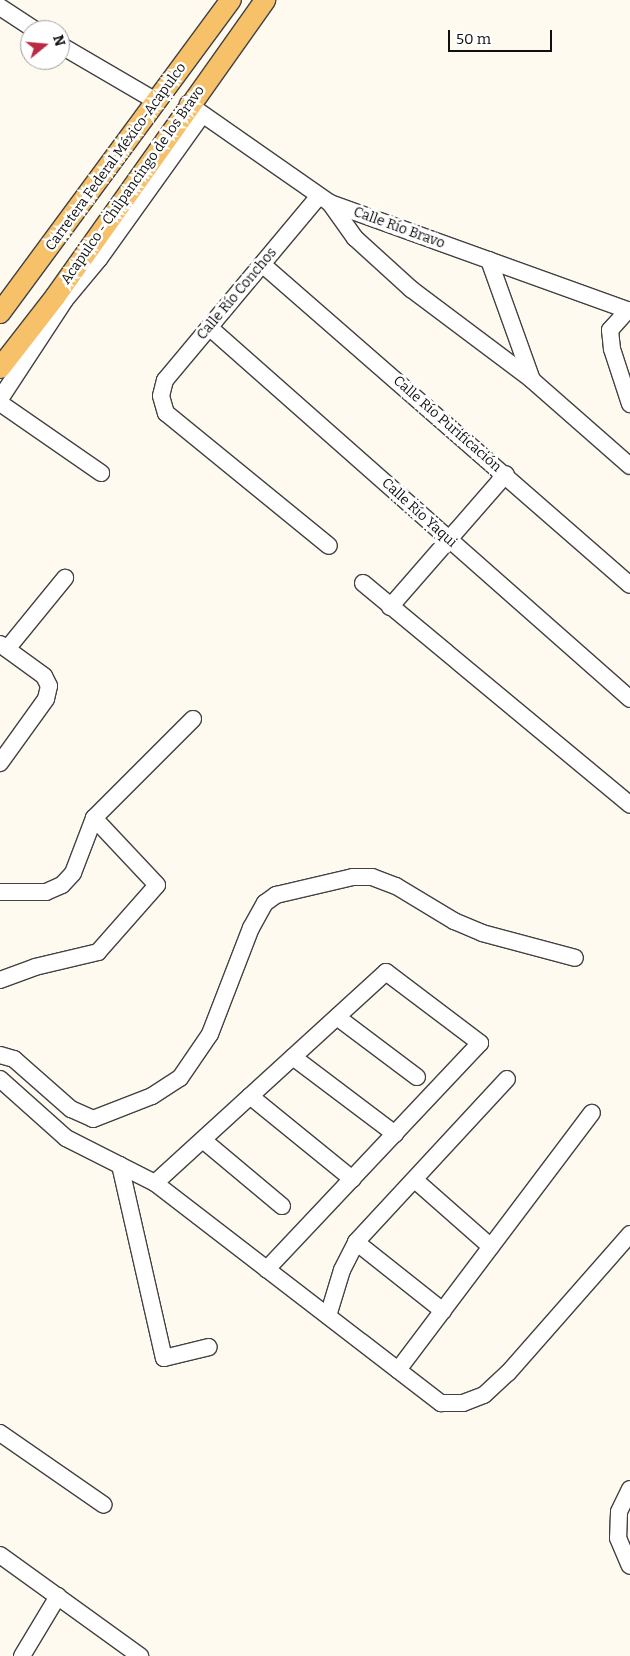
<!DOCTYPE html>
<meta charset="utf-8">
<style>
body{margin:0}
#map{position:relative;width:630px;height:1656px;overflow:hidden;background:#fffaf0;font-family:Bitter,serif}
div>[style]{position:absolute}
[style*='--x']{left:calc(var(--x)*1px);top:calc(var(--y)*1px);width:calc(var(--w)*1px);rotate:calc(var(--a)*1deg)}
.roads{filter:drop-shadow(1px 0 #424242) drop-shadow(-1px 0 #424242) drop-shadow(0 1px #424242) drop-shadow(0 -1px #424242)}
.minor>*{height:16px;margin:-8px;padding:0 8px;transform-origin:8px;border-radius:8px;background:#fff}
.major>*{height:20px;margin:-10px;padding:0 10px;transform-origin:10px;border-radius:10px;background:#f6c169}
span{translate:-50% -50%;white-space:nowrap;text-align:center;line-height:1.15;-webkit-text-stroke:5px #fff;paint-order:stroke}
.street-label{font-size:14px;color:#0f0f0f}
.north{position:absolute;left:20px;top:20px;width:50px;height:50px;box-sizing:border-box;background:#fff;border:1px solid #9f9f9f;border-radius:50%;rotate:73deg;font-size:14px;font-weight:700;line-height:20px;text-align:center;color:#0f0f0f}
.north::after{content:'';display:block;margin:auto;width:18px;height:22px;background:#bd2843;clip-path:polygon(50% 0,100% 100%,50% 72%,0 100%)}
.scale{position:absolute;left:448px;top:30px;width:104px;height:22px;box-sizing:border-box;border:2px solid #0f0f0f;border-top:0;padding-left:6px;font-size:15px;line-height:18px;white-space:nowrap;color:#0f0f0f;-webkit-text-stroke:4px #fff;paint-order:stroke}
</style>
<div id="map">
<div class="roads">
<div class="minor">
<div style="--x:0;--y:7;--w:42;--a:33.3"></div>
<div style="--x:60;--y:45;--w:111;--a:30.3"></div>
<div style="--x:188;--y:104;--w:173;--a:34.9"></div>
<div style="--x:330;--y:203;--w:319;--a:19.8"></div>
<div style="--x:319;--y:196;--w:240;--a:129.9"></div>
<div style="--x:165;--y:380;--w:16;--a:104"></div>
<div style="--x:161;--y:396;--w:18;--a:74"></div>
<div style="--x:166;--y:413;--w:210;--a:39.2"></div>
<div style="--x:330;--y:203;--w:43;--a:54.5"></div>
<div style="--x:355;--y:238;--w:76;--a:42.3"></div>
<div style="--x:411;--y:289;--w:151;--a:36.9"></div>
<div style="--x:532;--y:380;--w:130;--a:41.3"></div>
<div style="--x:489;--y:260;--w:127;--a:70.3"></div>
<div style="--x:262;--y:264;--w:488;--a:41.1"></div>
<div style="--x:628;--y:310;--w:27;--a:132"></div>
<div style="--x:610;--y:330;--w:19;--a:84"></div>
<div style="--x:612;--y:349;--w:58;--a:71.9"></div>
<div style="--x:209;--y:327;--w:562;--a:41.46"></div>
<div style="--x:0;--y:399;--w:118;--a:-56.7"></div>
<div style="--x:65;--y:300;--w:53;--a:-50.3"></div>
<div style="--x:99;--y:259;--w:177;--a:-54.4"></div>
<div style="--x:0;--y:403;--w:123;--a:34.7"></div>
<div style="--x:363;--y:583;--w:347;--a:39.7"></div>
<div style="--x:390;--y:607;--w:176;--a:-48.9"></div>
<div style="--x:0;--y:644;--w:54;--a:36"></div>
<div style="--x:44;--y:676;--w:11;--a:63"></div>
<div style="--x:49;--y:686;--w:13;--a:103"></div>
<div style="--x:46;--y:699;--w:79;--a:125.7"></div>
<div style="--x:7;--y:649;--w:92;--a:-50.8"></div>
<div style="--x:0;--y:892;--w:46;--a:0"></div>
<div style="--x:46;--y:892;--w:17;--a:-24"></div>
<div style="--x:62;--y:885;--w:16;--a:-47"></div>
<div style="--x:73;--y:873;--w:59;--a:-69.1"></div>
<div style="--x:94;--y:818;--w:140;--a:-45"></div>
<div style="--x:0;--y:980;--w:37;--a:-20"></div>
<div style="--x:35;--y:967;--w:65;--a:-13.4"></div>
<div style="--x:98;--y:952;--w:89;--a:-48.6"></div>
<div style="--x:157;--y:885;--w:92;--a:-133.2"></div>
<div style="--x:337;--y:1017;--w:100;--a:36.9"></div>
<div style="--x:0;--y:1055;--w:15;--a:16"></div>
<div style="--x:14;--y:1059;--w:76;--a:41.3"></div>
<div style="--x:71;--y:1109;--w:24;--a:24"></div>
<div style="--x:93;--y:1119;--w:63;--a:-21.3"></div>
<div style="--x:152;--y:1096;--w:33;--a:-33"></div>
<div style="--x:180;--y:1078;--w:53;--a:-55.7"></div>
<div style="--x:210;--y:1034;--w:114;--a:-68.9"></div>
<div style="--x:251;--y:928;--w:29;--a:-61"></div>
<div style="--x:265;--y:903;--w:14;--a:-36"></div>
<div style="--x:276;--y:895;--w:79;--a:-13.2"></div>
<div style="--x:353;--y:877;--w:19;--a:0"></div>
<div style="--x:372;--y:877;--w:26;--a:21"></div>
<div style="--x:396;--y:886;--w:68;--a:31.1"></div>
<div style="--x:454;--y:921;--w:30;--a:23"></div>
<div style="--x:482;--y:933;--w:96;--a:15"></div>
<div style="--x:293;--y:1057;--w:128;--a:37"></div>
<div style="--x:0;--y:1079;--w:89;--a:41.8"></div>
<div style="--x:66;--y:1138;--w:100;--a:26.8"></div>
<div style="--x:155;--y:1183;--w:361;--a:37.6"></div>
<div style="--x:441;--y:1403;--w:22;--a:0"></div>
<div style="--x:463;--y:1403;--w:22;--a:-21"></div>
<div style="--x:484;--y:1395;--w:33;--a:-43"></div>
<div style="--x:508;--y:1373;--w:185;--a:-48.7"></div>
<div style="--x:250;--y:1096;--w:132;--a:39.1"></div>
<div style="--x:203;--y:1140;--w:103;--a:39.9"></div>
<div style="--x:120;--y:1165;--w:198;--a:77.2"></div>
<div style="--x:164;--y:1358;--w:46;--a:-13.7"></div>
<div style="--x:415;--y:1180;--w:101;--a:41.4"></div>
<div style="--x:155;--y:1183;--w:313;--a:-42.4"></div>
<div style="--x:386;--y:972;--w:118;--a:37.1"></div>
<div style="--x:480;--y:1043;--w:311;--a:133.3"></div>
<div style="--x:356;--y:1242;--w:111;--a:38.4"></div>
<div style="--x:328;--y:1316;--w:48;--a:-73.1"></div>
<div style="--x:342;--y:1270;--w:31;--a:-63"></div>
<div style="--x:356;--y:1242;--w:222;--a:-47.2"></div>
<div style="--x:398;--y:1370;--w:322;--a:-53"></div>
<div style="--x:0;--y:1433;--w:126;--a:34.7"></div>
<div style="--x:630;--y:1489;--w:25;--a:116"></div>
<div style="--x:619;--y:1512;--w:26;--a:92"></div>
<div style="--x:618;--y:1538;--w:30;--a:67"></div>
<div style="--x:0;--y:1555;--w:173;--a:35.8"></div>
<div style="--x:22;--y:1656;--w:70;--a:-59"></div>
</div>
<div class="major">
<div style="--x:0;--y:313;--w:389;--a:-53.6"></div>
<div style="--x:0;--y:368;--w:90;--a:-52.2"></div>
<div style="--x:55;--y:297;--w:364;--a:-54.7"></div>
</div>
</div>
<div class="street-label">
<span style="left:116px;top:157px;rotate:-54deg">Carretera Federal México-Acapulco</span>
<span style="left:133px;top:185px;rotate:-55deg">Acapulco - Chilpancingo de los Bravo</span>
<span style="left:399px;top:228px;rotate:20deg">Calle Río Bravo</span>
<span style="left:237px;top:294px;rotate:-50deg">Calle Río Conchos</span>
<span style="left:447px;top:424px;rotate:41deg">Calle Río Purificación</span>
<span style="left:419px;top:513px;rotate:42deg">Calle Río Yaqui</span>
</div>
<div class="north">N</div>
<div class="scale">50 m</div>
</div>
